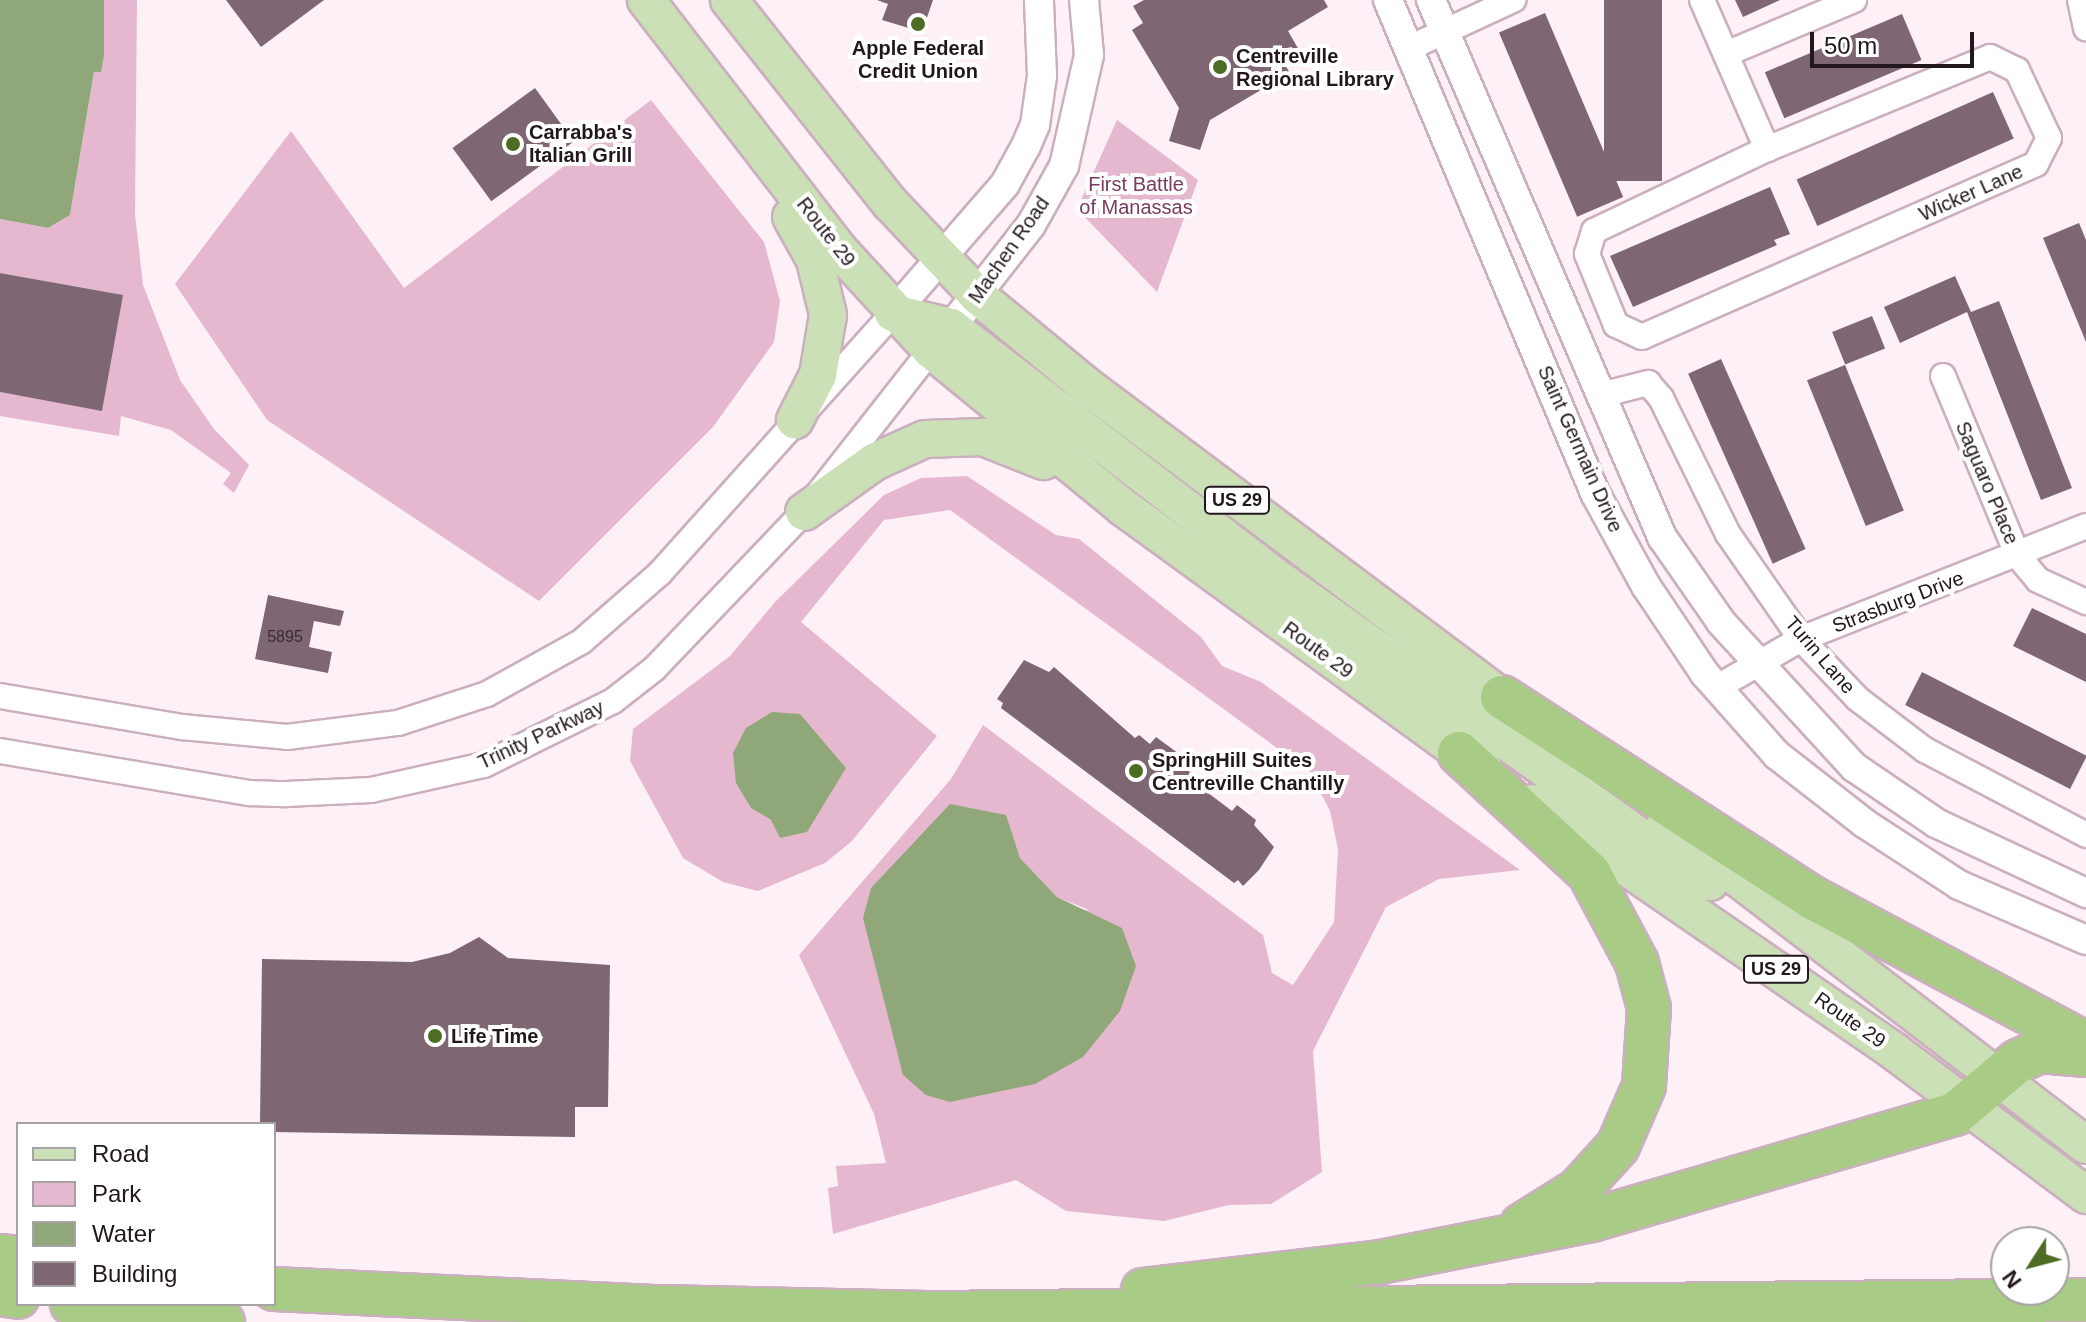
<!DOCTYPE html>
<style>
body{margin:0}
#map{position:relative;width:2086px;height:1322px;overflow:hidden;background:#fdf1f7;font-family:Helvetica,sans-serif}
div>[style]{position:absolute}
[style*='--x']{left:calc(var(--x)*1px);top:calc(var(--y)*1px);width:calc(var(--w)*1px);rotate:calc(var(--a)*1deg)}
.green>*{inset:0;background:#e5b8d0}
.water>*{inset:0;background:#90a879}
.building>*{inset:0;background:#7f6673;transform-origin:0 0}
.roads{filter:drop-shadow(2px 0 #cbafbe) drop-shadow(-2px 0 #cbafbe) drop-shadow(0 2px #cbafbe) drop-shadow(0 -2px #cbafbe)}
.minor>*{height:24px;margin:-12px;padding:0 12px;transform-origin:12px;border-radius:12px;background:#fff}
.tertiary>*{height:28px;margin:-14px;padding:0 14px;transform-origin:14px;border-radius:14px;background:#fff}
.primary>*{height:36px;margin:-18px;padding:0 18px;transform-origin:18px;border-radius:18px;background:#cbe0b6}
.motorway>*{height:42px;margin:-21px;padding:0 21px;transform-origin:21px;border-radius:21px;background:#a8cb85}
.dots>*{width:22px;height:22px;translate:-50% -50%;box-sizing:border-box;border:4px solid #fff;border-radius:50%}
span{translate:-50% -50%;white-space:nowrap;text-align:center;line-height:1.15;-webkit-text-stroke:8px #fff;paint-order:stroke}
.number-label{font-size:16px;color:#382b32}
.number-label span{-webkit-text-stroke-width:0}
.shield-label span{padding:2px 6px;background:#fff;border:2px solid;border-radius:6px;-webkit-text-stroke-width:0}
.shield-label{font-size:18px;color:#21171d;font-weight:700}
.poi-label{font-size:20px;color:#21171d;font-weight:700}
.left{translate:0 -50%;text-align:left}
.park-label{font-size:20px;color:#793a60}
.street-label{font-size:20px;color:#21171d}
.legend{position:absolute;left:16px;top:1122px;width:260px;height:184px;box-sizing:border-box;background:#fff;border:2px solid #a6a2a5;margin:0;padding:10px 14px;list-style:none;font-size:24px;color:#21171d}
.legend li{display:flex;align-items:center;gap:16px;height:40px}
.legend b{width:40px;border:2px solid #a6a2a5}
.north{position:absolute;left:1990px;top:1226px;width:80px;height:80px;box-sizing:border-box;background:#fff;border:2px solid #a6a2a5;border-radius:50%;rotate:234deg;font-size:22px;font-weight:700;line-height:32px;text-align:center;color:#21171d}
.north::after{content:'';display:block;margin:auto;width:28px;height:36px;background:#4c6d23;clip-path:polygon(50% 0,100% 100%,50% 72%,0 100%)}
.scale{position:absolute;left:1810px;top:32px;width:164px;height:36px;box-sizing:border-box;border:4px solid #21171d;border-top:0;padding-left:10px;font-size:24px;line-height:28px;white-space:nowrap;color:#21171d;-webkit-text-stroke:6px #fff;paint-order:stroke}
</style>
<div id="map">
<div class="green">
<div style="clip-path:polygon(104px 0,137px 0,135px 214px,143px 285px,180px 380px,214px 429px,249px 465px,234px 493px,223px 484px,231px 473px,171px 430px,121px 416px,119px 436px,0 416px,0 392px,102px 410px,122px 295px,0 273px,0 219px,48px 228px,70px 215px,94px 72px,104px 55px)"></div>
<div style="clip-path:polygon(651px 100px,764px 242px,780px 301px,774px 342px,713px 427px,539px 601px,267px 420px,175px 284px,291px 131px,404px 288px)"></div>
<div style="clip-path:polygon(1117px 120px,1198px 180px,1157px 292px,1077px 209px)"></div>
<div style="clip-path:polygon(evenodd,967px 476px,1056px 535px,1079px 539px,1201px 637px,1222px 666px,1261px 682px,1520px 870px,1439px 879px,1386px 907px,1313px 1051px,1322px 1172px,1271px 1204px,1229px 1205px,1164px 1221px,1066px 1211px,1016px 1180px,833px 1234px,828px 1188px,838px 1186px,836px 1166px,886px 1163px,874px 1114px,799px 955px,951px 779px,983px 725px,1263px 935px,1272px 973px,1293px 985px,1334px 922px,1338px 849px,1330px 811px,1310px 772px,950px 510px,884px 520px,801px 622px,937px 736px,852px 841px,825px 863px,758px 891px,723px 882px,683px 858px,630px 761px,633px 729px,730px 656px,775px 602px,884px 495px,921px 478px,967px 476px,799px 714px,846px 768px,771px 820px,751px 808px,799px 714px,967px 476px,1005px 815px,1020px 858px,1057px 897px,1089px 910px,863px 919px,1005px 815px)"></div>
</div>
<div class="water">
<div style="clip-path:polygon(0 0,104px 0,104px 55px,101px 72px,94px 72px,70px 215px,48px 228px,0 219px)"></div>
<div style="clip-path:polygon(772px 712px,800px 714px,846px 768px,807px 832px,780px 838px,771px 820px,751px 808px,736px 783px,733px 753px,746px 728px)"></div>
<div style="clip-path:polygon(950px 804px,1006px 815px,1020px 858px,1057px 897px,1122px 928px,1136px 966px,1120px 1011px,1083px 1057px,1035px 1084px,950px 1102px,926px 1095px,903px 1075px,863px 918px,871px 888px)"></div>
</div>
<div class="building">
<div style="clip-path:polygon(226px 0,324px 0,261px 47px)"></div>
<div style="clip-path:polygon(877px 0,933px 0,922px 32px,882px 20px,888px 4px)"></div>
<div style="clip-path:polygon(1144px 0,1324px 0,1328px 7px,1288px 31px,1299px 50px,1282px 60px,1290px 73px,1210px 120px,1200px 150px,1169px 141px,1179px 108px,1132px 30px,1143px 23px,1133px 6px)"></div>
<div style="left:1604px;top:0;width:58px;height:181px"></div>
<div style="clip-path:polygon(1735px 0,1780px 0,1743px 17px)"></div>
<div style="left:1545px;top:13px;width:200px;height:50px;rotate:67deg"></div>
<div style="left:1902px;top:14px;width:50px;height:149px;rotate:67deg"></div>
<div style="left:535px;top:88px;width:66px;height:102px;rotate:54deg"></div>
<div style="left:1993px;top:92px;width:51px;height:215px;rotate:66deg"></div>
<div style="clip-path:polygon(1770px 187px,1790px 234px,1774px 240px,1777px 245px,1633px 307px,1610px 256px)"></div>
<div style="clip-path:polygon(2079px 223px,2086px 240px,2086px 342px,2043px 238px)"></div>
<div style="clip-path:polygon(0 273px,123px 295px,102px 411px,0 392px)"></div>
<div style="clip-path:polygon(1955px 276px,1971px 312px,1999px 301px,2072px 488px,2041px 500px,1967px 312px,1900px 343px,1884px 307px)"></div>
<div style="left:1872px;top:316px;width:35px;height:43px;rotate:68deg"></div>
<div style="left:1721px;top:359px;width:208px;height:36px;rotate:66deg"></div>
<div style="left:1845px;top:365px;width:157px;height:41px;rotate:68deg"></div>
<div style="clip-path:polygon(268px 595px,344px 611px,340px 626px,314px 621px,309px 647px,332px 652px,328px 673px,255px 659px)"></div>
<div style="clip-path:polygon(2032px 608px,2086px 634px,2086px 682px,2013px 646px)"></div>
<div style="clip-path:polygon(1024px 660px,1049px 672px,1054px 667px,1135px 738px,1139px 735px,1150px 744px,1156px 737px,1186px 759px,1182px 766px,1194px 775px,1191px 780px,1232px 811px,1237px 805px,1256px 820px,1254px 825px,1274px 847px,1259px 870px,1243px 886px,1238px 880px,1234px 883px,1001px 708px,1003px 703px,997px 699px)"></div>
<div style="left:1922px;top:672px;width:185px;height:37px;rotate:27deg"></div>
<div style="clip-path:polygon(479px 937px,508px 958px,610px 965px,608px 1107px,575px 1107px,575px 1137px,274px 1132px,274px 1124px,260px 1124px,262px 959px,412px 962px,450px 953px)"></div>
</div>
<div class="roads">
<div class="minor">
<div style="--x:1702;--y:0;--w:163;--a:66.4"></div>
<div style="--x:2080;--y:0;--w:29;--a:78"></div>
<div style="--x:1409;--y:48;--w:115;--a:-24.8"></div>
<div style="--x:1726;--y:54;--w:139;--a:-22.9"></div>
<div style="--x:1990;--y:57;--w:30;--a:26"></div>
<div style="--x:2017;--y:70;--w:75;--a:64.8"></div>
<div style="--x:2049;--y:138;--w:29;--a:117"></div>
<div style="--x:2036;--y:164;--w:430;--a:156.3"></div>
<div style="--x:1642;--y:337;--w:29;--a:-155"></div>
<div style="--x:1616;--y:325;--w:77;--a:-112.2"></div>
<div style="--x:1587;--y:254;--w:24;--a:-73"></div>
<div style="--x:1594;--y:231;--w:191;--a:-25.4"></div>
<div style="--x:1767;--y:149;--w:241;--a:-22.4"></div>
<div style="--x:1943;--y:376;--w:195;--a:67.4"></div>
<div style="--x:2018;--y:556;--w:31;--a:50"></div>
<div style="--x:2038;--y:580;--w:53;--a:24.6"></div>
<div style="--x:1601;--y:395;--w:49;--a:-14.3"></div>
<div style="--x:1648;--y:383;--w:20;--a:49"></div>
<div style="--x:1661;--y:398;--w:152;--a:63.8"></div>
<div style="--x:1728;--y:534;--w:128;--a:55.2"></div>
<div style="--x:1801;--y:639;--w:83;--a:46.5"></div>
<div style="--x:1858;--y:699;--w:84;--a:37.3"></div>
<div style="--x:1925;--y:750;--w:182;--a:27.8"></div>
<div style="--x:1716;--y:688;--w:98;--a:-30"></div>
<div style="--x:1801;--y:639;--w:307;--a:-21.6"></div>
<div style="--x:0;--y:696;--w:185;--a:9.7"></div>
<div style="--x:182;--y:727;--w:105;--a:5.4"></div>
<div style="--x:287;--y:737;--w:112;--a:-7.2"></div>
<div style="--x:398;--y:723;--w:94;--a:-18"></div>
<div style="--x:487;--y:694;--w:107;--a:-29"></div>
<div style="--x:581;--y:642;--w:105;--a:-41.1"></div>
<div style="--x:660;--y:573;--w:349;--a:-48.1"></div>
<div style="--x:0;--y:751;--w:253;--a:9.6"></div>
<div style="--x:249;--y:793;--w:37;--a:2"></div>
<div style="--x:286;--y:794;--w:85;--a:-2.7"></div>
<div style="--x:371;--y:790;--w:116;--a:-12.5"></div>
<div style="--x:484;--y:765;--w:144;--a:-26.4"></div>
<div style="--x:613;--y:701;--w:52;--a:-38"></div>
<div style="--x:654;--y:669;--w:217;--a:-46.3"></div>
<div style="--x:804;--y:512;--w:206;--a:-51.9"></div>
</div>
<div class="tertiary">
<div style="--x:1388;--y:0;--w:535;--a:67.22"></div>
<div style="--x:1595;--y:493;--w:106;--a:61.3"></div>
<div style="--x:1646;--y:586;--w:106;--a:56.2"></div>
<div style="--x:1705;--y:674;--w:108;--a:48.4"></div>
<div style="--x:1777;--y:755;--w:110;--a:38"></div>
<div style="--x:1864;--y:823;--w:113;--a:33.1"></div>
<div style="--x:1959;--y:885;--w:138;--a:23.4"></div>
<div style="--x:1431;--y:0;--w:585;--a:66.72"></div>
<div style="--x:1662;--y:537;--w:103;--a:55.2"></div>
<div style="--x:1721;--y:622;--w:197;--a:47.5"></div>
<div style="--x:1854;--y:767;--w:99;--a:34.3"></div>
<div style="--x:1936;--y:823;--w:166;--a:25"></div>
<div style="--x:893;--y:313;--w:171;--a:-49"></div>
<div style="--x:1005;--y:184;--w:43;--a:-61.1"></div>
<div style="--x:1026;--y:146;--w:23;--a:-67"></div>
<div style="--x:1035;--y:125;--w:49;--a:-81.9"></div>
<div style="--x:1042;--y:76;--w:76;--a:-92.3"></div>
<div style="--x:940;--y:341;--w:147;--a:-51.9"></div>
<div style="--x:1031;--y:225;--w:68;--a:-60.8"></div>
<div style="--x:1064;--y:166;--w:114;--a:-77.3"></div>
<div style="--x:1089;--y:55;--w:55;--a:-95.2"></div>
</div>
<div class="primary">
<div style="--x:646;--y:0;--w:319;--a:52.3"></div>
<div style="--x:841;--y:252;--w:133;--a:47.4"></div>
<div style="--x:931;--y:350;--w:249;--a:39.3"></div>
<div style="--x:1124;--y:508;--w:445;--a:36"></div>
<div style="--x:729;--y:0;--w:259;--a:51.6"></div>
<div style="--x:890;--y:203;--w:129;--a:46.6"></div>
<div style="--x:979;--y:297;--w:136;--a:39.6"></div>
<div style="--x:1084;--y:384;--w:550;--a:36.87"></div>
<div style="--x:791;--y:217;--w:49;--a:60.8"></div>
<div style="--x:815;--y:260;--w:57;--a:76.7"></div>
<div style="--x:828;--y:315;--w:61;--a:99.5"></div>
<div style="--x:818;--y:375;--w:51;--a:117.1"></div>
<div style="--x:893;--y:313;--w:60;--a:13.6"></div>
<div style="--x:951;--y:327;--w:406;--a:37.6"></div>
<div style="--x:1273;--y:575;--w:485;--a:35.5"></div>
<div style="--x:1668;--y:857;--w:49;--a:30.8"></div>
<div style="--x:804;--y:512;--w:86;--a:-35.5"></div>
<div style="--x:874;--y:462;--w:56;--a:-24.3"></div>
<div style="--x:925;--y:439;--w:58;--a:-2"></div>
<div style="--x:983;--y:437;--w:65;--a:21.8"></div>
<div style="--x:1533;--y:803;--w:439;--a:34.5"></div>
<div style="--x:1895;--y:1052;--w:239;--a:36.8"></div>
<div style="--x:1666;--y:823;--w:529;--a:37.48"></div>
</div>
<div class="motorway">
<div style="--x:1502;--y:697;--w:368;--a:32.9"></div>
<div style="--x:1811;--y:897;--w:312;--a:28.1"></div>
<div style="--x:1459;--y:753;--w:177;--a:42.7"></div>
<div style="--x:1589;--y:873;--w:102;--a:61.9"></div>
<div style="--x:1637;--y:963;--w:47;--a:75.1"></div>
<div style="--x:1649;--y:1008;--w:78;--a:93.7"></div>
<div style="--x:1644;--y:1086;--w:65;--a:113.4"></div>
<div style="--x:1618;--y:1146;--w:59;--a:132.3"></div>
<div style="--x:1578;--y:1190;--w:66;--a:148"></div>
<div style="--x:0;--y:1256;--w:18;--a:6"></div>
<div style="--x:274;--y:1289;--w:386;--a:2.7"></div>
<div style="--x:660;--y:1307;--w:267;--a:1.3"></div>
<div style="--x:927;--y:1313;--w:1159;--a:-0.64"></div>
<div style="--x:1143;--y:1290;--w:239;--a:-6.7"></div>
<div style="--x:1380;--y:1262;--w:216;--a:-11.2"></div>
<div style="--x:1592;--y:1220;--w:378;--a:-16.3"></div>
<div style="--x:1955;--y:1114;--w:82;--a:-40.1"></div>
<div style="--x:2018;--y:1061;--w:24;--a:-24"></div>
<div style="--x:2040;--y:1051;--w:46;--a:5"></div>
<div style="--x:0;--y:1294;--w:18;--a:9"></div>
<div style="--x:72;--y:1304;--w:152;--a:6.8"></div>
</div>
</div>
<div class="dots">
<div style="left:918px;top:24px;background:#4c6d23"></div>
<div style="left:1220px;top:67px;background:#4c6d23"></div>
<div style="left:513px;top:144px;background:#4c6d23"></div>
<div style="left:1136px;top:771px;background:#4c6d23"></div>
<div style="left:435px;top:1036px;background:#4c6d23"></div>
</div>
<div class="number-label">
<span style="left:285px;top:637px">5895</span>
</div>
<div class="shield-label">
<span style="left:1237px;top:500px">US 29</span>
<span style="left:1776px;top:969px">US 29</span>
</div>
<div class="poi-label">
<span style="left:918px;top:60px">Apple Federal<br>Credit Union</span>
<span class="left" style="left:1236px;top:68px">Centreville<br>Regional Library</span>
<span class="left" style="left:529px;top:144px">Carrabba's<br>Italian Grill</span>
<span class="left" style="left:1152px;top:772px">SpringHill Suites<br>Centreville Chantilly</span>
<span class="left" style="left:451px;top:1036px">Life Time</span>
</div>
<div class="park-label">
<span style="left:1136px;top:196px">First Battle<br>of Manassas</span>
</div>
<div class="street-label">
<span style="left:1971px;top:193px;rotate:-24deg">Wicker Lane</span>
<span style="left:826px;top:232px;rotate:52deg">Route 29</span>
<span style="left:1009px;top:250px;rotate:-55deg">Machen Road</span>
<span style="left:1580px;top:449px;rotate:66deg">Saint Germain Drive</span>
<span style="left:1987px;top:483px;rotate:67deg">Saguaro Place</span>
<span style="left:1898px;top:602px;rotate:-21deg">Strasburg Drive</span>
<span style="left:1318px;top:650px;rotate:36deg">Route 29</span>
<span style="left:1820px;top:655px;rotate:49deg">Turin Lane</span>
<span style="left:541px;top:735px;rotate:-25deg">Trinity Parkway</span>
<span style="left:1850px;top:1020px;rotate:35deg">Route 29</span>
</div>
<ul class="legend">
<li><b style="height:10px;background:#cbe0b6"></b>Road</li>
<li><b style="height:22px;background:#e5b8d0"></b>Park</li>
<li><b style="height:22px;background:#90a879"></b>Water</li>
<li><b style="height:22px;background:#7f6673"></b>Building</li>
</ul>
<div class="north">N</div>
<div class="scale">50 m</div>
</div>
